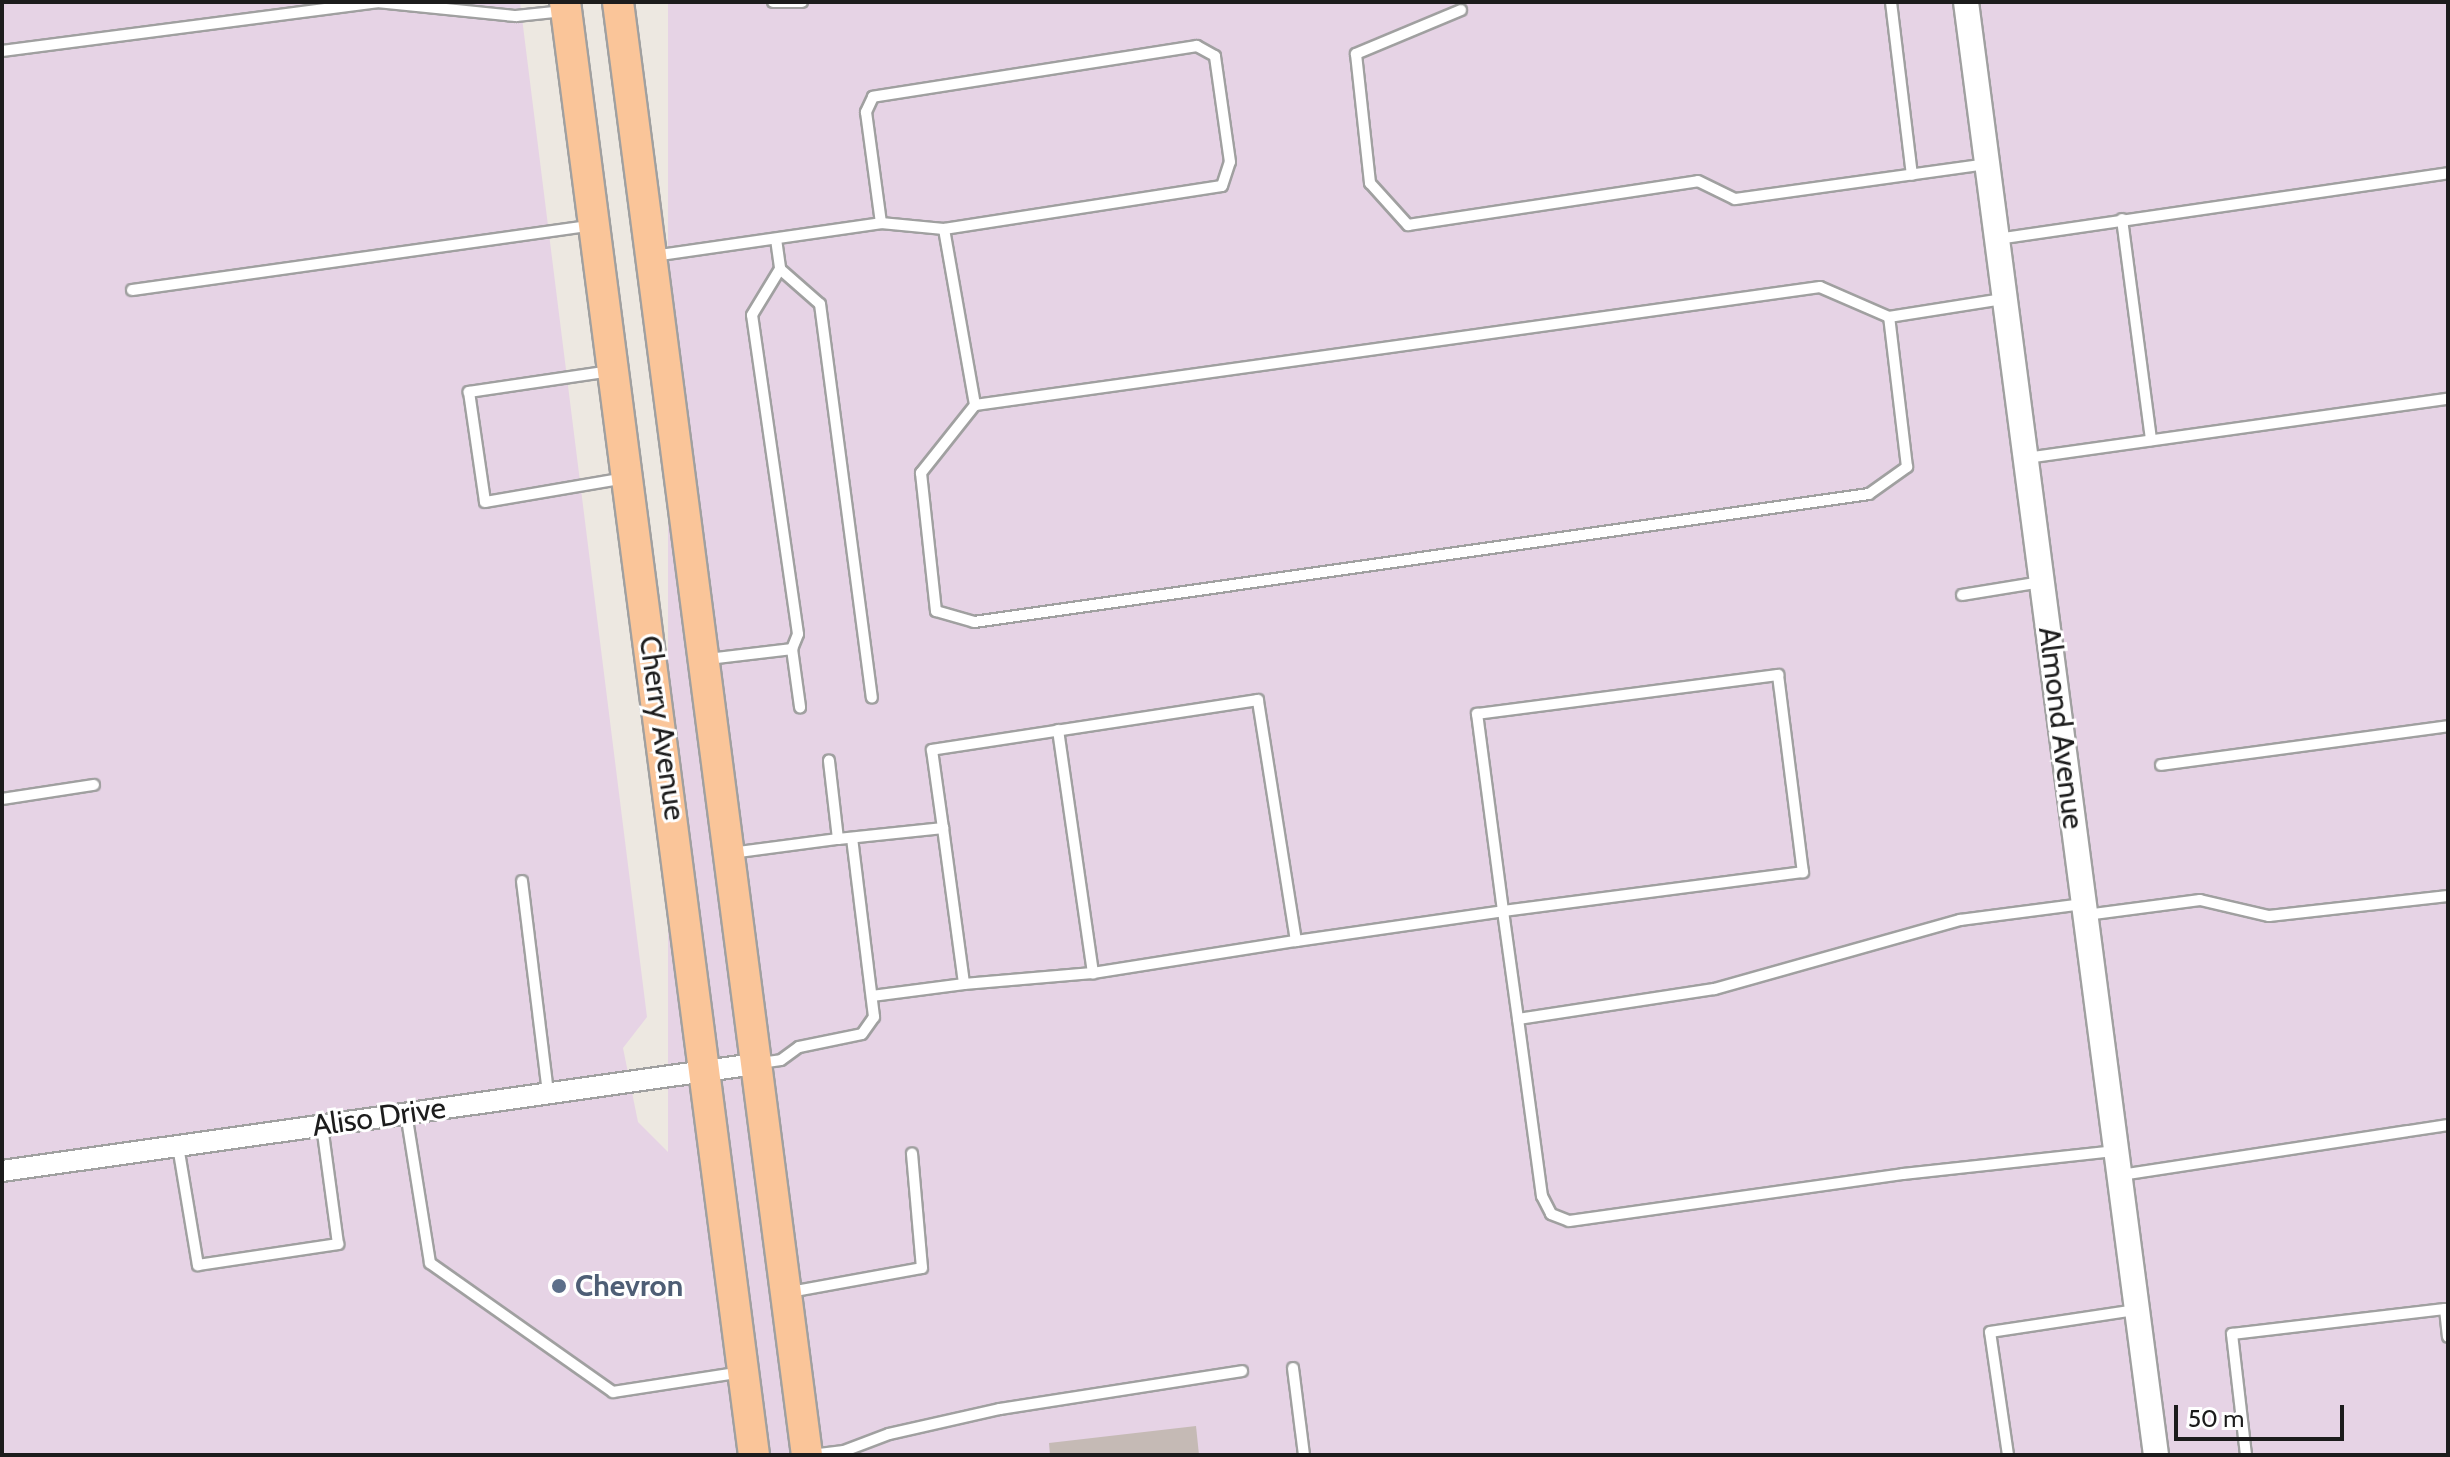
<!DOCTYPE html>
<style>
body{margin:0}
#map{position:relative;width:2450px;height:1457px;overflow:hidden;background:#ede8e1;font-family:Cabin,sans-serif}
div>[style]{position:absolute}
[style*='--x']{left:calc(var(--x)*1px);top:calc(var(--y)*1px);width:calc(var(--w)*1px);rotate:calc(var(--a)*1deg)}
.industrial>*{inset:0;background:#e6d3e5;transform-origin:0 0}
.building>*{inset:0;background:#c5bab5}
.roads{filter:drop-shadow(2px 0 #a0a0a0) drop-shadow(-2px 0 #a0a0a0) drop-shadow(0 2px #a0a0a0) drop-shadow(0 -2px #a0a0a0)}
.service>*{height:10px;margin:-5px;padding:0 5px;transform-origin:5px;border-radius:5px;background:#fff}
.minor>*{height:20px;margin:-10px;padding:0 10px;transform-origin:10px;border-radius:10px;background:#fff}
.tertiary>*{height:24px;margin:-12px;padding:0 12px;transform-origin:12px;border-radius:12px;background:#fff}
.primary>*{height:30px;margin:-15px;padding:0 15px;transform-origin:15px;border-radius:15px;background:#fac599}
.dots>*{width:22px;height:22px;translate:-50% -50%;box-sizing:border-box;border:4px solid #fff;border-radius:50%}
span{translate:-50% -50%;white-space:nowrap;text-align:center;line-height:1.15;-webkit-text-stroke:6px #fff;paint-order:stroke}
.street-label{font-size:30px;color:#1c1c1c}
.service-label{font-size:30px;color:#4e5e75;font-weight:700}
.left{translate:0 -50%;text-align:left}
.frame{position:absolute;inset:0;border:4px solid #1c1c1c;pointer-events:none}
.scale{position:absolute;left:2174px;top:1405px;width:170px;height:36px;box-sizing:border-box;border:4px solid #1c1c1c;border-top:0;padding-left:10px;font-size:24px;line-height:28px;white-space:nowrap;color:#1c1c1c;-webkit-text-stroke:6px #fff;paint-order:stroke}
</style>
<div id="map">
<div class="industrial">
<div style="clip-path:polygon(2px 2px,520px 2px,647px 1017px,623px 1048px,638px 1122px,672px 1156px,681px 1301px,701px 1455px,2px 1455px)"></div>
<div style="left:668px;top:2px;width:1780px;height:1465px"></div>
</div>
<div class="building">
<div style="clip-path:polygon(1196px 1426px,1199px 1455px,1050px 1455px,1049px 1443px)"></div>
</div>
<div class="roads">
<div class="service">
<div style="--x:773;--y:2;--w:29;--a:0"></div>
<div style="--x:1891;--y:2;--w:174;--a:83.1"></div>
<div style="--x:1461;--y:10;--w:114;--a:157.3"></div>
<div style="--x:1356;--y:54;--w:130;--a:83.8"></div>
<div style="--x:1370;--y:183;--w:57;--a:47.9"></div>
<div style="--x:1408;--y:225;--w:293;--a:-8.6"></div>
<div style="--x:1698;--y:181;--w:41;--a:25.9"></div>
<div style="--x:1735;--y:199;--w:254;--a:-7.9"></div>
<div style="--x:2;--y:51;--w:378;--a:-7.4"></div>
<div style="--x:377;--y:2;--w:140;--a:5.8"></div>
<div style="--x:516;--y:16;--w:48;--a:-5.9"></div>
<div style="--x:2122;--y:219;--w:223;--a:82.5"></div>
<div style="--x:944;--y:229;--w:281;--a:-8.8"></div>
<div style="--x:1222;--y:186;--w:25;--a:-72"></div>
<div style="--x:1230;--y:162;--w:107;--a:-98.1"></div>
<div style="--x:1215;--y:56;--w:21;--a:-151"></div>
<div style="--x:1197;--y:46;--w:328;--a:171.1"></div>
<div style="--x:873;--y:97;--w:17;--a:115"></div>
<div style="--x:866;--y:112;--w:112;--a:82.3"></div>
<div style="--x:881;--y:223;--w:63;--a:5.4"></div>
<div style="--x:944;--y:229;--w:179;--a:80"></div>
<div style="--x:776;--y:239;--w:30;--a:82"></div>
<div style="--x:1997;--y:239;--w:456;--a:-8.3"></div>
<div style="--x:653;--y:256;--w:230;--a:-8.2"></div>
<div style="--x:132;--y:290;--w:465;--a:-8"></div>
<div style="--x:1889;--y:317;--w:75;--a:-156.5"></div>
<div style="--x:1820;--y:287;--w:853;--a:172.05"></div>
<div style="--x:975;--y:405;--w:87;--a:128.5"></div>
<div style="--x:921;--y:473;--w:139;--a:83.8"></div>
<div style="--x:936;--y:611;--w:40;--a:16"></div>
<div style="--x:974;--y:622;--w:904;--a:-8.14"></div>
<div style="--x:1869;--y:494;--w:47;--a:-35.4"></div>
<div style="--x:1907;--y:467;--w:151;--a:-96.8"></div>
<div style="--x:1889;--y:317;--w:115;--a:-9"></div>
<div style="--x:611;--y:371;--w:144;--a:171.6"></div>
<div style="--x:469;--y:392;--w:111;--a:81.7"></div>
<div style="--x:485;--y:502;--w:142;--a:-9.7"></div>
<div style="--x:2026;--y:458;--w:426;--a:-8"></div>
<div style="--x:1962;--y:595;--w:80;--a:-9.3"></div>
<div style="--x:792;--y:649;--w:59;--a:82.1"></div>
<div style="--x:708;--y:659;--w:85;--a:-6.8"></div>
<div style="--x:792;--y:649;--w:16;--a:-68"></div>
<div style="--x:798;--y:634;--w:322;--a:-98.2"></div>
<div style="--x:752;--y:315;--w:54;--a:-58.7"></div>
<div style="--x:780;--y:269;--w:53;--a:41.2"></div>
<div style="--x:820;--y:304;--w:397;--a:82.5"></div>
<div style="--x:1058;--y:730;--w:246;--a:81.8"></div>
<div style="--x:2161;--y:765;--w:290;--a:-7.7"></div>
<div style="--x:2;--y:799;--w:93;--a:-8.7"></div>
<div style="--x:838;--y:839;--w:106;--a:-6"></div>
<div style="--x:943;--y:828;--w:157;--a:82.3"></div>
<div style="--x:964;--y:984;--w:129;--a:-4.9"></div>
<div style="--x:1093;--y:973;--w:206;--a:-9"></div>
<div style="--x:1296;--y:941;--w:244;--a:-99"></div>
<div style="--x:1258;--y:700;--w:330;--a:171.3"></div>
<div style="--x:932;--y:750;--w:79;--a:82"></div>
<div style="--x:731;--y:853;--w:108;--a:-7.5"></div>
<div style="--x:838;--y:839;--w:79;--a:-96.6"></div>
<div style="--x:522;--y:881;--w:214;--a:83"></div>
<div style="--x:2083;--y:904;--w:124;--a:172.6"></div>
<div style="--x:1960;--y:920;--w:255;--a:164.3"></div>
<div style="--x:1714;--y:989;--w:198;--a:171.3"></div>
<div style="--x:1518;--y:1019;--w:179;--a:82.3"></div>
<div style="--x:1542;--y:1196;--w:20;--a:63"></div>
<div style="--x:1551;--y:1214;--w:19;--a:21"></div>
<div style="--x:1569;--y:1221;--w:337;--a:-8"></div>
<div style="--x:1903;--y:1174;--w:212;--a:-6.2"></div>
<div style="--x:2086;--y:915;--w:115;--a:-7.5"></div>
<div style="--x:2200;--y:900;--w:71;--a:13.1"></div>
<div style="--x:2269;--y:916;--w:180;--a:-6.4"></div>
<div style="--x:1296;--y:941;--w:209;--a:-8.2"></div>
<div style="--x:1503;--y:911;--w:199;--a:-97.5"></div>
<div style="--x:1477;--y:714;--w:304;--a:-7.4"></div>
<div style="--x:1778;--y:675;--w:199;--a:82.8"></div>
<div style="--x:1803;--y:872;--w:303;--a:172.6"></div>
<div style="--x:1503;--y:911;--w:109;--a:82.1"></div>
<div style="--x:872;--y:996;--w:93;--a:-7.4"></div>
<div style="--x:760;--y:1063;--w:21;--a:-8"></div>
<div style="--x:781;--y:1060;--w:22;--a:-36"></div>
<div style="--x:799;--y:1047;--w:64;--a:-11.7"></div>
<div style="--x:862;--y:1034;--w:21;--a:-55"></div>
<div style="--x:874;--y:1017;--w:180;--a:-97"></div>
<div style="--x:406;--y:1113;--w:152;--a:80.9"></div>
<div style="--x:430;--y:1263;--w:224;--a:35.2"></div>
<div style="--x:613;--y:1392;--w:131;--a:-8.8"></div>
<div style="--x:178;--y:1146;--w:121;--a:80.5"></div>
<div style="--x:198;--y:1265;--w:142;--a:-8.5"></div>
<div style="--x:338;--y:1244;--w:119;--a:-97.7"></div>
<div style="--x:2121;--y:1175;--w:331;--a:-8.7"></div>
<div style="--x:790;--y:1292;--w:134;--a:-10.3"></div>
<div style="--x:922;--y:1268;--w:115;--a:-95"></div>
<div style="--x:1293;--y:1368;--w:88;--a:82.8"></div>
<div style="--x:811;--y:1455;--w:33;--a:-7"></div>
<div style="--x:844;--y:1451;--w:48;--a:-20.7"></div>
<div style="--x:889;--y:1434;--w:114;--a:-12.7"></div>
<div style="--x:1000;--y:1409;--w:245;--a:-8.9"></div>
<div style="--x:2008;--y:1455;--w:124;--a:-98.3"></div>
<div style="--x:1990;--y:1332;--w:148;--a:-8.6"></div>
<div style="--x:2246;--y:1455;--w:122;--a:-96.6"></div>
<div style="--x:2232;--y:1334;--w:214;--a:-6.7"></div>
<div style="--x:2445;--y:1309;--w:28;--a:84"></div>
</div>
<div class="minor">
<div style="--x:2;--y:1171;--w:761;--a:-8.09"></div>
</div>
<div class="tertiary">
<div style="--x:1966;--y:2;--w:1465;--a:82.55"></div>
</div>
<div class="primary">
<div style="--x:565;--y:2;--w:1465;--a:82.59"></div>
<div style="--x:618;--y:2;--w:1465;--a:82.59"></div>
</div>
</div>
<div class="dots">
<div style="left:559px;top:1286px;background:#5c6f8a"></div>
</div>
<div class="street-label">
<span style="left:662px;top:728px;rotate:82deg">Cherry Avenue</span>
<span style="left:2061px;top:728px;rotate:83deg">Almond Avenue</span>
<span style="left:379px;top:1117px;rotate:-8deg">Aliso Drive</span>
</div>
<div class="service-label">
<span class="left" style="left:575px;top:1286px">Chevron</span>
</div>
<div class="frame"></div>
<div class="scale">50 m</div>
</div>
